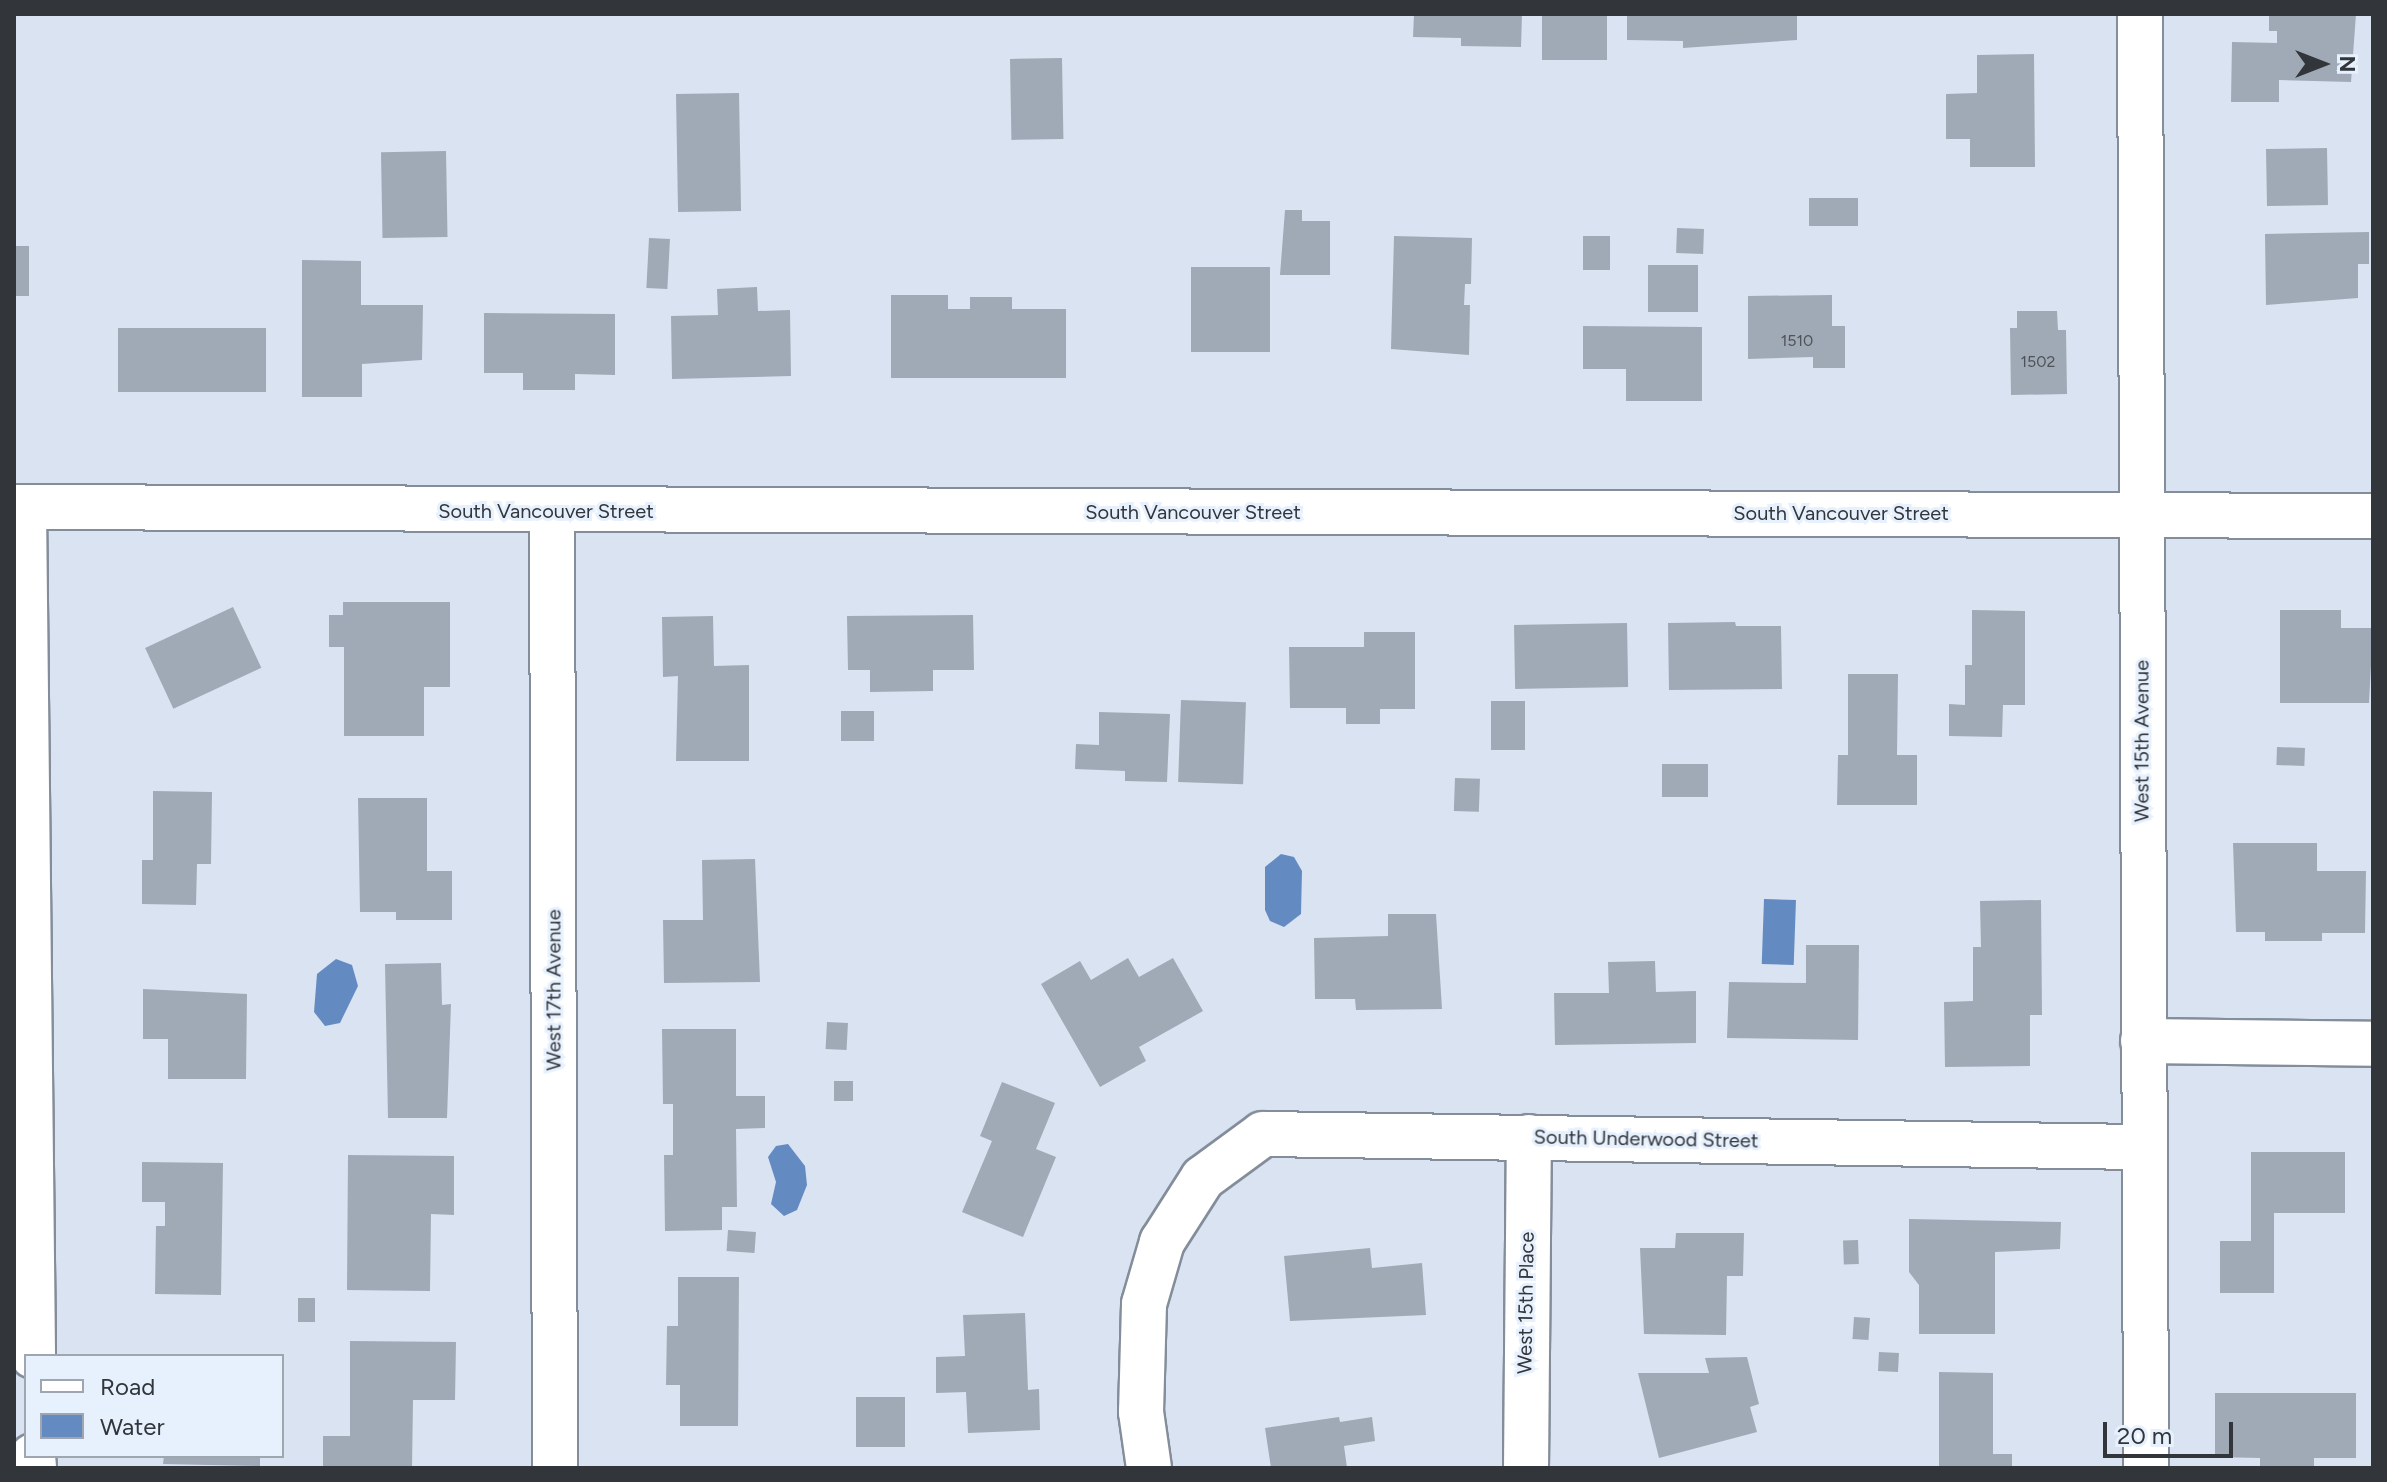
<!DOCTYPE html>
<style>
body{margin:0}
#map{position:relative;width:2387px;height:1482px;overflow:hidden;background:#d9e3f1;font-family:Figtree,sans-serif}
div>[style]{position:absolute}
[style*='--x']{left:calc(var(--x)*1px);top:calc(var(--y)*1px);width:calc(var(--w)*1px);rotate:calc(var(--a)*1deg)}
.water>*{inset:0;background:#638bc1;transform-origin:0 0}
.building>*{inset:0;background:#a0aab6;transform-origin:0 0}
.roads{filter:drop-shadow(2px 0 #848d9a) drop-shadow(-2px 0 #848d9a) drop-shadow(0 2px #848d9a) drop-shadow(0 -2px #848d9a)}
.minor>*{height:44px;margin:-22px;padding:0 22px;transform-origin:22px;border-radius:22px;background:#fff}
span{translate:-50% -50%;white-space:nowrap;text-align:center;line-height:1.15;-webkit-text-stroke:6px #e7f1fe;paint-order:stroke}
.number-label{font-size:16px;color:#4e535a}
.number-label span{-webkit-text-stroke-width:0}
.street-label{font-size:20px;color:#32363b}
.frame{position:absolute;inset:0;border:16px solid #32363b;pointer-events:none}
.legend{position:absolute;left:24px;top:1354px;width:260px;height:104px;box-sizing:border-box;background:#e7f1fe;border:2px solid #9fa6b0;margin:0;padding:10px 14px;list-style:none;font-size:24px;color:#32363b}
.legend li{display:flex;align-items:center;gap:16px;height:40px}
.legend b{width:40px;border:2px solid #9fa6b0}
.north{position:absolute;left:2283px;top:24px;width:80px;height:80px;-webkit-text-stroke:6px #e7f1fe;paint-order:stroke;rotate:90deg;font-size:22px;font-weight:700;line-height:32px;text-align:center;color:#32363b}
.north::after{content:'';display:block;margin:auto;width:28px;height:36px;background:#32363b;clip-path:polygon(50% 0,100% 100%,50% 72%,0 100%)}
.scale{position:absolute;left:2103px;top:1422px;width:130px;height:36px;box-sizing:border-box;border:4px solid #32363b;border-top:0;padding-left:10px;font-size:24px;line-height:28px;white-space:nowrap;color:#32363b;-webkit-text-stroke:6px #e7f1fe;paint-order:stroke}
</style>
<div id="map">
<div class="water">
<div style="clip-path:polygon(1281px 854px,1294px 857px,1302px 871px,1301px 914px,1284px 927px,1270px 921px,1265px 910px,1265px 867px)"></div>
<div style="left:1764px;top:899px;width:32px;height:65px;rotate:2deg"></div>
<div style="clip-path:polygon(336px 959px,352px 965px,358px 986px,340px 1023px,325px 1026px,314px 1012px,317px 974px)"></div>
<div style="clip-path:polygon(788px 1144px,805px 1166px,807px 1185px,797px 1210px,784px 1216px,771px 1204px,776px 1182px,768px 1157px,776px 1146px)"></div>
</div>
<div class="building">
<div style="clip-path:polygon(1414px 14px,1522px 14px,1521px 47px,1461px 46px,1461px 38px,1413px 37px)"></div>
<div style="left:1542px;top:14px;width:65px;height:46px"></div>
<div style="clip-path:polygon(1627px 14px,1797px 14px,1797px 40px,1683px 48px,1683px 41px,1627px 40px)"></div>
<div style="clip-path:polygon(2269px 14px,2356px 14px,2351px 82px,2279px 80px,2279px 102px,2231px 102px,2232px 42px,2277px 43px,2277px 31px,2269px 31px)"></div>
<div style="clip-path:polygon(2034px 54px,2035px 167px,1970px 167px,1970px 139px,1946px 139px,1946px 94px,1977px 93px,1977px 55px)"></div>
<div style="left:1062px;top:58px;width:81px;height:52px;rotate:89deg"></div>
<div style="left:739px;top:93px;width:118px;height:63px;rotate:89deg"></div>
<div style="left:2327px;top:148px;width:57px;height:61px;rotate:89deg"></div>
<div style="left:446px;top:151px;width:86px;height:65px;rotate:89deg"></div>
<div style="left:1809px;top:198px;width:49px;height:28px"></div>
<div style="clip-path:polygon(1285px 210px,1302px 210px,1302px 221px,1330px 221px,1330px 275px,1280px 275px)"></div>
<div style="left:1677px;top:228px;width:27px;height:25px;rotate:2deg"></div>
<div style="clip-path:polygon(2369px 232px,2369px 264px,2358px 264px,2358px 298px,2266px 305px,2265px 234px)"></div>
<div style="clip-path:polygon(1394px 236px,1472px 238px,1471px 284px,1465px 284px,1464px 305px,1470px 305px,1469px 355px,1391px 349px)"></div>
<div style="left:1583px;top:236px;width:27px;height:34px"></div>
<div style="left:649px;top:238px;width:21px;height:50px;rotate:3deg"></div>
<div style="left:14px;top:246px;width:15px;height:50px"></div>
<div style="clip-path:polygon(302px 260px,361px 261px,361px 305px,423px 305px,422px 360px,362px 364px,362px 397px,302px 397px)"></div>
<div style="left:1648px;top:265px;width:50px;height:47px"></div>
<div style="left:1191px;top:267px;width:79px;height:85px"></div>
<div style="clip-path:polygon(757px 287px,758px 311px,790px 310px,791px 376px,672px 379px,671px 316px,718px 315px,717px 289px)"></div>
<div style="clip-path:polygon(891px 295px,948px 295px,948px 309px,970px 309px,970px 297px,1012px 297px,1012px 309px,1066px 309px,1066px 378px,891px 378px)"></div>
<div style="clip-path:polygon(1832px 295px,1832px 326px,1845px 326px,1845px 368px,1813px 368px,1813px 357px,1748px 359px,1748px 296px)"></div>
<div style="clip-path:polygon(2017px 311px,2057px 311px,2058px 330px,2066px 330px,2067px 394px,2011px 395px,2010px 328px,2017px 328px)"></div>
<div style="clip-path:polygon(484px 313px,615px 314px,615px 375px,575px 374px,575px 390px,523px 390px,523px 373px,484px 373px)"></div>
<div style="clip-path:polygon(1583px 326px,1702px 327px,1702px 401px,1626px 401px,1626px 369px,1583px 369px)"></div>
<div style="left:118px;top:328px;width:148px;height:64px"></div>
<div style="clip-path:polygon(343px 602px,450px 602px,450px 687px,424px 687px,424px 736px,344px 736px,344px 647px,329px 647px,329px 615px,343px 615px)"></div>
<div style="left:233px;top:607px;width:67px;height:97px;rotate:65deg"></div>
<div style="clip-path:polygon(1972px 610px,2025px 611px,2025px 705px,2003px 705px,2002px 737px,1949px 736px,1949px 704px,1965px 705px,1965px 665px,1972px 665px)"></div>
<div style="clip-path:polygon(2280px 610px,2341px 610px,2341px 628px,2373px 628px,2369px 703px,2280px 703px)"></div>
<div style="clip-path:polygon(973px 615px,974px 670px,933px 670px,933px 691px,870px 692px,870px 670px,848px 670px,847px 616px)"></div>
<div style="clip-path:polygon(713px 616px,714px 666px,749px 665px,749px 761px,676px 761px,678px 676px,663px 677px,662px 617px)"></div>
<div style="clip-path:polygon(1735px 622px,1736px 626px,1781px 626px,1782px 689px,1669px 690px,1668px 623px)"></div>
<div style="left:1627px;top:623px;width:64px;height:113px;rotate:89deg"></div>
<div style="clip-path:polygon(1364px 632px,1415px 632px,1415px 709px,1380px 709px,1380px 724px,1346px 724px,1346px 708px,1290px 708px,1289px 647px,1364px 647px)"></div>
<div style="clip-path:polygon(1848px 674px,1898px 674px,1897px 755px,1917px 755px,1917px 805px,1837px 805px,1838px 755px,1848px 755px)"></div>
<div style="left:1181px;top:700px;width:65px;height:82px;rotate:2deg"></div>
<div style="left:1525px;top:701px;width:49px;height:34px;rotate:90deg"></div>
<div style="left:841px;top:711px;width:33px;height:30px"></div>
<div style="clip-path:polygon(1099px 712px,1170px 714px,1167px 782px,1125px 781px,1125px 771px,1075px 769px,1076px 744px,1099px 745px)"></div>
<div style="left:2277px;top:747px;width:28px;height:18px;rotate:2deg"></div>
<div style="left:1662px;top:764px;width:46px;height:33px"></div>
<div style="left:1455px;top:778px;width:25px;height:33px;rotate:2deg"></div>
<div style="clip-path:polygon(153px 791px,212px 792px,211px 864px,197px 864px,196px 905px,142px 904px,142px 860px,153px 860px)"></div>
<div style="clip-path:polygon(358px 798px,427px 798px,427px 871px,452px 871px,452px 920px,396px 920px,396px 912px,360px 912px)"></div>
<div style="clip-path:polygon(2233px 843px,2317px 843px,2317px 871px,2366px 871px,2365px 933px,2322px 933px,2322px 941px,2265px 941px,2265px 932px,2236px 932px)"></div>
<div style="clip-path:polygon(755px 859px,760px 982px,664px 983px,663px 920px,703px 920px,702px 860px)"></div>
<div style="clip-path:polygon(2041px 900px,2042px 1015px,2030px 1015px,2030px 1066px,1945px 1067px,1944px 1002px,1973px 1001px,1973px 947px,1981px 947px,1980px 901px)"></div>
<div style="clip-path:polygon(1388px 914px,1436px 914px,1442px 1009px,1356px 1010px,1355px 999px,1315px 999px,1314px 938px,1388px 936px)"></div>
<div style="clip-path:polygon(1806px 945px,1859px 945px,1858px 1040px,1727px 1038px,1729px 982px,1806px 983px)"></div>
<div style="clip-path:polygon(1128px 958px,1139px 977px,1173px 958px,1203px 1011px,1139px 1047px,1146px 1061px,1100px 1087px,1041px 984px,1080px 961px,1091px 980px)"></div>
<div style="clip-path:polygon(1655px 961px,1656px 992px,1696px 991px,1696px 1043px,1555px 1045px,1554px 993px,1609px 993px,1608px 962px)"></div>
<div style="clip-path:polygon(441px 963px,442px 1005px,451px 1004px,447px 1118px,388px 1118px,385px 964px)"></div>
<div style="clip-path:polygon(143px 989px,247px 994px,246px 1079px,168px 1079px,168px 1039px,143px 1039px)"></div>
<div style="left:827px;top:1022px;width:21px;height:27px;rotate:3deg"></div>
<div style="clip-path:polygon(662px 1029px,736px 1029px,736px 1096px,765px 1096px,765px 1128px,736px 1129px,737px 1207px,722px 1207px,722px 1230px,665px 1231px,664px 1155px,673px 1155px,673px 1104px,663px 1104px)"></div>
<div style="left:834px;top:1081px;width:19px;height:20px"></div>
<div style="clip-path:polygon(1002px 1082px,1055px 1103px,1036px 1149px,1056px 1157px,1023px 1237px,962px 1212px,992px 1141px,980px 1136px)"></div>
<div style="clip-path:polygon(2251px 1152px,2345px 1152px,2345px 1213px,2274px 1213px,2274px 1293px,2220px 1293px,2220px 1241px,2251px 1241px)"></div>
<div style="clip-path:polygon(348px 1155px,454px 1156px,454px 1215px,431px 1214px,430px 1291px,347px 1290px)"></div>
<div style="clip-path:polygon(142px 1162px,223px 1163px,221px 1295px,155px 1294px,156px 1226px,165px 1226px,165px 1202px,142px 1202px)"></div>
<div style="clip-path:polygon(1909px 1219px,2061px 1222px,2060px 1249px,1995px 1252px,1995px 1334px,1919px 1334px,1919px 1285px,1909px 1272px)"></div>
<div style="left:728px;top:1230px;width:28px;height:21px;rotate:4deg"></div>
<div style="clip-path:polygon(1676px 1233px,1744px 1233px,1743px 1276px,1727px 1276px,1726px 1335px,1644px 1334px,1640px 1248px,1675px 1248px)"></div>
<div style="left:1858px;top:1240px;width:24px;height:15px;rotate:88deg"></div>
<div style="clip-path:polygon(1370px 1248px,1372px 1268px,1422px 1263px,1426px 1315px,1290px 1321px,1284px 1256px)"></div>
<div style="clip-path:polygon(678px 1277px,739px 1277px,738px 1426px,680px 1426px,680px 1385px,666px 1385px,667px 1326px,678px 1326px)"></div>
<div style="left:298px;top:1298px;width:17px;height:24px"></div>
<div style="clip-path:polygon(1025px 1313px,1028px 1390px,1039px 1389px,1040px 1430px,968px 1433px,966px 1392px,936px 1393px,936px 1357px,965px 1356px,963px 1315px)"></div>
<div style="left:1854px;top:1317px;width:16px;height:22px;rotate:4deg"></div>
<div style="clip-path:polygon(350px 1341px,456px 1342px,455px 1400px,413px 1400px,412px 1468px,323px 1467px,323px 1436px,350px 1436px)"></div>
<div style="left:1879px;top:1352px;width:20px;height:19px;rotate:3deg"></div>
<div style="clip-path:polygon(1747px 1357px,1759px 1404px,1750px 1407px,1757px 1432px,1659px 1458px,1638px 1373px,1709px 1373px,1705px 1358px)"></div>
<div style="clip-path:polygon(1939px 1372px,1993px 1373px,1993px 1454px,2012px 1454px,2012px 1468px,1939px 1466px)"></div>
<div style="clip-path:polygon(2215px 1393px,2356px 1393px,2356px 1458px,2314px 1458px,2314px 1468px,2260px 1468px,2260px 1458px,2215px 1457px)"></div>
<div style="left:856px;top:1397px;width:49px;height:50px"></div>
<div style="clip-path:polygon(1339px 1417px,1340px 1422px,1372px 1417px,1375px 1441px,1344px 1446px,1347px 1468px,1271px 1468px,1265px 1428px)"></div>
<div style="clip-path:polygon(164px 1456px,260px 1456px,260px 1466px,163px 1464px)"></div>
</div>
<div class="roads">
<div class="minor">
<div style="--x:2140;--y:14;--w:1454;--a:89.76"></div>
<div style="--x:14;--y:507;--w:2359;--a:0.22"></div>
<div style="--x:24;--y:507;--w:849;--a:89.39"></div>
<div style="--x:552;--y:511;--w:957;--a:89.82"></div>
<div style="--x:2143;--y:1041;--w:230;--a:0.7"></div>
<div style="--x:33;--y:1456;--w:12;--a:85"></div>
<div style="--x:1149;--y:1468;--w:57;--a:-98.1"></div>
<div style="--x:1141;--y:1412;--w:108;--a:-88.4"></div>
<div style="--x:1144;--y:1304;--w:65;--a:-73.8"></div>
<div style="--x:1162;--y:1242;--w:76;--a:-57.4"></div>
<div style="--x:1203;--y:1178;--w:74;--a:-36.3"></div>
<div style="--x:1263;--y:1134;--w:881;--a:0.85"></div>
<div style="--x:1526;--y:1468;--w:331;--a:-89.5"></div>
</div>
</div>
<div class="number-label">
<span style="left:1797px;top:341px">1510</span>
<span style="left:2038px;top:362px">1502</span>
</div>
<div class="street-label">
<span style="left:546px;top:511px">South Vancouver Street</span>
<span style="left:1193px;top:512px">South Vancouver Street</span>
<span style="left:1841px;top:513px">South Vancouver Street</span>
<span style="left:2142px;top:741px;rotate:-90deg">West 15th Avenue</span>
<span style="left:554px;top:990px;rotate:-90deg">West 17th Avenue</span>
<span style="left:1646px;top:1139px;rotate:1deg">South Underwood Street</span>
<span style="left:1526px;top:1303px;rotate:-89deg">West 15th Place</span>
</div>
<div class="frame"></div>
<ul class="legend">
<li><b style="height:10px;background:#fff"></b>Road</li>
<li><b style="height:22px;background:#638bc1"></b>Water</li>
</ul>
<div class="north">N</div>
<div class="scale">20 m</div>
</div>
